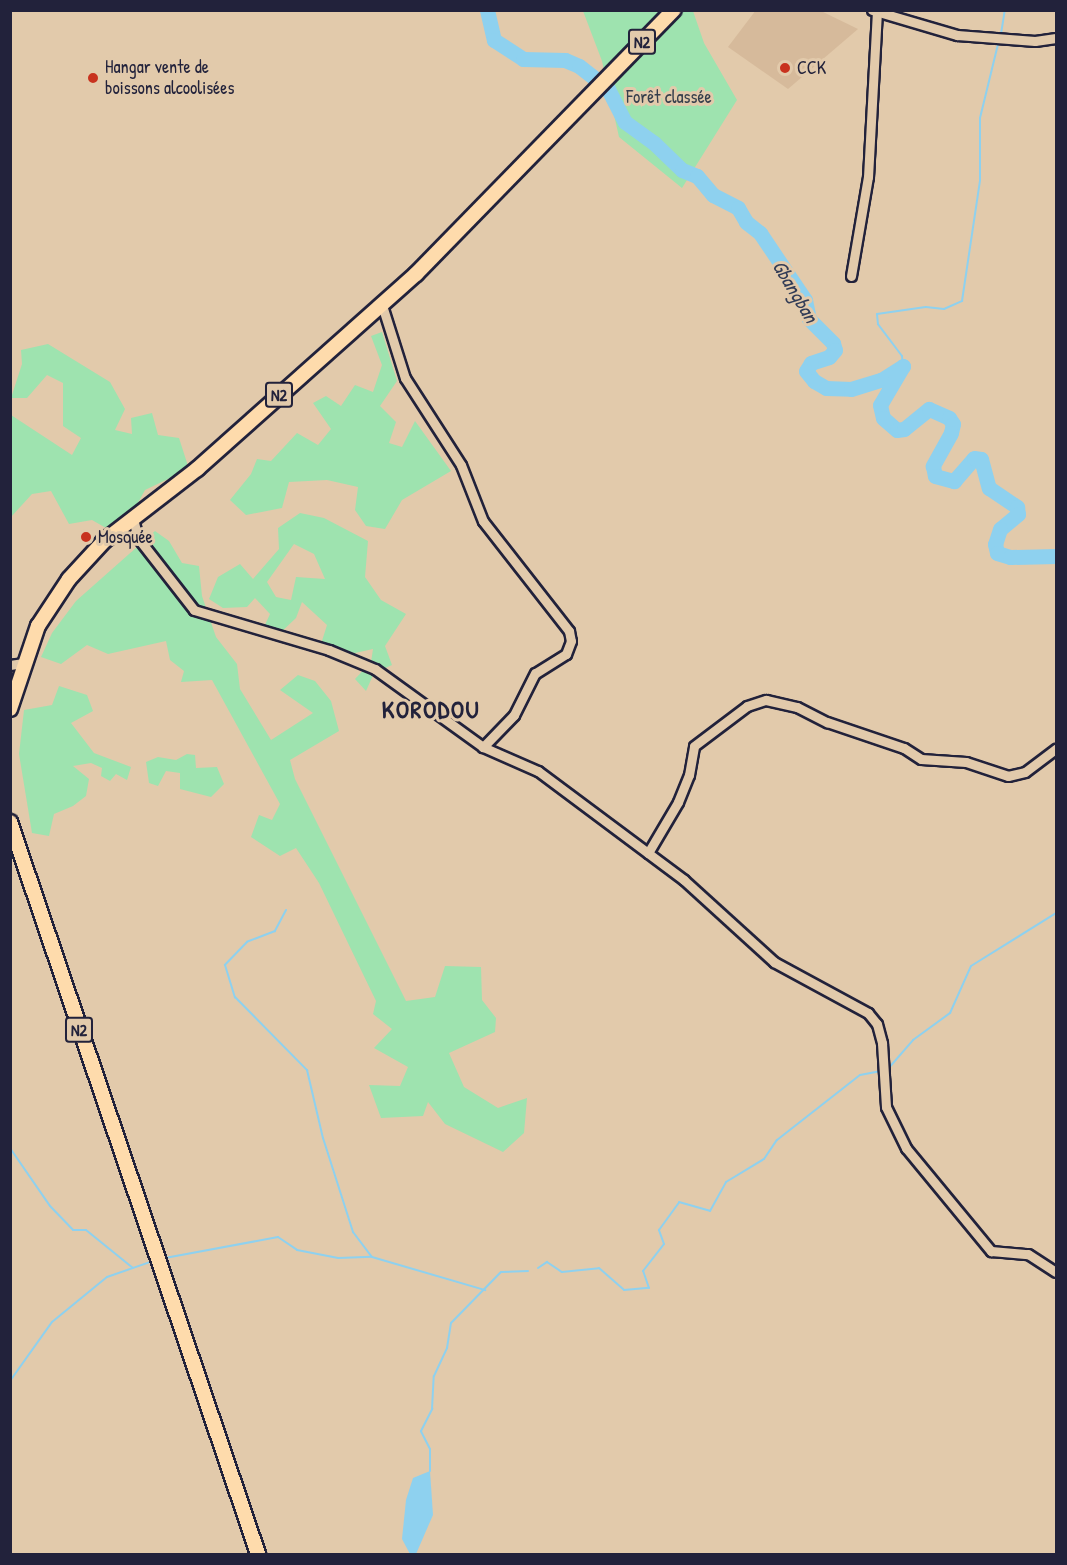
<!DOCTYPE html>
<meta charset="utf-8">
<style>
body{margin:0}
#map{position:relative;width:1067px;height:1565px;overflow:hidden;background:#e2caab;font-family:"Patrick Hand",sans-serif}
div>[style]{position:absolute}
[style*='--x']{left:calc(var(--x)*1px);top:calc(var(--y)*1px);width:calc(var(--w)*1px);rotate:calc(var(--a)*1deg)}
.built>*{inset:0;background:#d6ba9b}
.green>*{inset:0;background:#9ee3af}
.water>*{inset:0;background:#8ed1ef}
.stream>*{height:2px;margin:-1px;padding:0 1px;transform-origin:1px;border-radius:1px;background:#8ed1ef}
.river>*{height:15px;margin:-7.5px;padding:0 7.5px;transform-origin:7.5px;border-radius:7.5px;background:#8ed1ef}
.roads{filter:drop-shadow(2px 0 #22223b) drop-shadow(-2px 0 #22223b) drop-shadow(0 2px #22223b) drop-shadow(0 -2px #22223b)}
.minor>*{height:9px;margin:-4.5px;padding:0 4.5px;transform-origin:4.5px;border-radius:4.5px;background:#e2caab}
.highway>*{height:14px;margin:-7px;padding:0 7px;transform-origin:7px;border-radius:7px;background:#fedbac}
.dots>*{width:16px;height:16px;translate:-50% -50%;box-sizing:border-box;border:3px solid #e2caab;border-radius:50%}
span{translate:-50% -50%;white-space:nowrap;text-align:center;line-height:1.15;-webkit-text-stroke:6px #e2caab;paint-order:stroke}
.shield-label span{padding:2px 4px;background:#e2caab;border:2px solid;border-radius:4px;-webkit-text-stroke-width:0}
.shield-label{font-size:16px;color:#22223b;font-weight:700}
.poi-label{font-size:18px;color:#22223b}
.left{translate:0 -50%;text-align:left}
.park-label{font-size:18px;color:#353f4c}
.water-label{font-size:20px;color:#323c56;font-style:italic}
.district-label{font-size:24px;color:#22223b;font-weight:700;letter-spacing:1.5px}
.frame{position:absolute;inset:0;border:12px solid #22223b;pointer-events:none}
</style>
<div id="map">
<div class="built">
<div style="clip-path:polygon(756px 10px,821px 11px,858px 29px,788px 89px,728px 47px)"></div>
</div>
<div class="green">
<div style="clip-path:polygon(583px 11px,693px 11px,704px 43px,737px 100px,682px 188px,619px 137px,602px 61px)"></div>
<div style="clip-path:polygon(382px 332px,397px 381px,380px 406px,396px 422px,389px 443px,402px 447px,415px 421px,451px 471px,402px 500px,385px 529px,366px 526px,355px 510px,358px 487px,327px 480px,289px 482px,282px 508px,246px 515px,230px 500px,251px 474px,257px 459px,271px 461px,297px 433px,318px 445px,331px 429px,313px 403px,326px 396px,341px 406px,355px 385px,373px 392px,382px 365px,371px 336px)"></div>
<div style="clip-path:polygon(48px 344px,110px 382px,125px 409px,115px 430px,132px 434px,131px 418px,152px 413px,158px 435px,179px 438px,189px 469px,145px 490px,133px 512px,106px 528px,92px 520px,69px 524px,51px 491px,32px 494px,11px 517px,11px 415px,72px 455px,81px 438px,63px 426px,63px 383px,47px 375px,27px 398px,11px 398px,22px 364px,21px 350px)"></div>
<div style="clip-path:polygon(evenodd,300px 513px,324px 518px,368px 541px,365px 577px,381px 600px,406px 614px,385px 646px,392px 665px,374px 673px,366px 691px,355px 679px,371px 662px,373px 649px,355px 653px,329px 650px,321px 644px,327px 625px,302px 602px,296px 618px,278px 635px,264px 627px,270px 614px,255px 598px,247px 607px,223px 608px,209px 599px,218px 577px,240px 564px,253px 579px,279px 549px,278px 528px,300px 513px,294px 544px,314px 554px,325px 579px,296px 577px,291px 600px,276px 597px,267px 582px,294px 544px)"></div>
<div style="clip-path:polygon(155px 531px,169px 541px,182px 563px,199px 566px,202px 596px,216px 637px,237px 664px,240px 689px,271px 740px,313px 713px,280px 690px,298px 675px,315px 681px,331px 701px,339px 731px,290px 760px,295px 779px,406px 1001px,435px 997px,445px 966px,481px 967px,482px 1000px,496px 1018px,495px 1032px,449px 1053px,464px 1087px,498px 1108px,527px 1098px,524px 1133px,503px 1152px,445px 1124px,428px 1102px,423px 1116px,381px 1118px,369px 1085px,400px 1086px,408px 1067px,374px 1048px,392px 1029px,373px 1014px,376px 1001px,319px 883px,296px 848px,280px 856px,251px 837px,259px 815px,272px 820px,280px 804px,212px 680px,181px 682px,184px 671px,170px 660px,166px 641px,108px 654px,87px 645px,61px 664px,41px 657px,52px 633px,76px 601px)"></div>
<div style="clip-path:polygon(59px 686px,87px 695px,93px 711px,71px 723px,94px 753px,131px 767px,127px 780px,116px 774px,110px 781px,101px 776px,102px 768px,91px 763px,73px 766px,89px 779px,86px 796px,73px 806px,54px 814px,49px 836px,32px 833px,19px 754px,24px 710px,52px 705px)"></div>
<div style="clip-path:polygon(187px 754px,195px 755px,196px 768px,217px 767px,224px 784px,211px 797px,180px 789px,180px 773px,166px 771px,158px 786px,149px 783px,146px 762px,158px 757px,176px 760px)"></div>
</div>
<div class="water">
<div style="clip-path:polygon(430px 1471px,433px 1515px,416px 1554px,410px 1554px,402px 1539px,406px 1500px,413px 1478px)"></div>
</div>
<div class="stream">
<div style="--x:1001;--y:34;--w:24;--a:-81"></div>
<div style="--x:903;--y:366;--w:10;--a:-96"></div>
<div style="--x:902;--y:356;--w:40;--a:-127"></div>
<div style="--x:878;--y:324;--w:10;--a:-96"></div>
<div style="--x:877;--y:314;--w:49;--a:-8.1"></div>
<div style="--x:926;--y:307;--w:18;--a:6"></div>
<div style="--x:944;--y:309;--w:20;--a:-24"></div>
<div style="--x:962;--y:301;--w:122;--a:-81.5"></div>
<div style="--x:980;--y:180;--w:62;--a:-90"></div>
<div style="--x:980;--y:118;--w:80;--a:-76.3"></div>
<div style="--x:286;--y:910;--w:24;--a:118"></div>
<div style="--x:275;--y:931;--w:30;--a:159"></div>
<div style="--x:247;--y:942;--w:32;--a:134"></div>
<div style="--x:225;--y:965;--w:34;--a:73"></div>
<div style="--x:235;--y:997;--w:103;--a:45.4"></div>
<div style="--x:307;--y:1070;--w:70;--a:76.8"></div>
<div style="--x:323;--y:1138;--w:99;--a:72.3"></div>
<div style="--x:353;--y:1232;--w:30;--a:53"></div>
<div style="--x:887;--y:1070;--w:40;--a:-49"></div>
<div style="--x:913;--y:1040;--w:46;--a:-36.1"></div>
<div style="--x:950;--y:1013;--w:51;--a:-65.9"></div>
<div style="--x:971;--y:966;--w:100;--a:-31.9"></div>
<div style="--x:10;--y:1148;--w:70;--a:55.4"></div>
<div style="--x:50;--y:1206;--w:33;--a:46"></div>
<div style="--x:73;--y:1230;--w:13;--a:0"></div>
<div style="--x:86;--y:1230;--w:60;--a:39"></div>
<div style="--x:165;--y:1258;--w:115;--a:-10.5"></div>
<div style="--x:278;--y:1237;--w:23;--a:34"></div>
<div style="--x:297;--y:1250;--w:42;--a:11"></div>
<div style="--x:338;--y:1258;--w:34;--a:-2"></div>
<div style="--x:372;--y:1257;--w:118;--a:16.3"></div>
<div style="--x:538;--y:1268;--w:11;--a:-34"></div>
<div style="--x:547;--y:1262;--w:18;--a:34"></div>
<div style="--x:562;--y:1272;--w:37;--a:-6"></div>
<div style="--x:599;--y:1268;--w:33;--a:41"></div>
<div style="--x:624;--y:1290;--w:25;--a:-5"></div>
<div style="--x:649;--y:1288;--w:18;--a:-109"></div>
<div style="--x:643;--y:1271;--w:34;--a:-52"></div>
<div style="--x:664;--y:1244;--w:15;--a:-110"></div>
<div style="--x:659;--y:1230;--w:34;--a:-54"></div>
<div style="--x:679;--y:1202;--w:32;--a:16"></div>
<div style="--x:710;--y:1211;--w:33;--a:-61"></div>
<div style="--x:726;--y:1182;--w:44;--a:-31.2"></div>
<div style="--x:764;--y:1159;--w:23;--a:-56"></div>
<div style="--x:777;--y:1140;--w:105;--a:-38.1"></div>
<div style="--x:860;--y:1075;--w:20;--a:-11"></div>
<div style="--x:10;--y:1381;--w:72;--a:-54.6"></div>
<div style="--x:52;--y:1322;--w:71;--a:-39.3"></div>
<div style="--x:107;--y:1277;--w:49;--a:-19.2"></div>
<div style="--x:430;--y:1471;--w:22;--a:-90"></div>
<div style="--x:430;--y:1449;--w:20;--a:-117"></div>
<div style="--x:421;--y:1431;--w:25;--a:-63"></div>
<div style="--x:432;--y:1409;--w:33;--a:-87"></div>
<div style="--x:434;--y:1376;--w:31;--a:-65"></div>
<div style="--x:447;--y:1348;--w:25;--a:-81"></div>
<div style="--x:451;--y:1323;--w:71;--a:-45.6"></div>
<div style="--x:501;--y:1272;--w:27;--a:-2"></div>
</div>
<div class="river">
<div style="--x:487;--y:10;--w:31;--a:77"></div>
<div style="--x:494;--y:40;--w:35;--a:33"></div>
<div style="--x:523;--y:59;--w:42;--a:1.4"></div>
<div style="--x:565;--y:60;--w:15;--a:23"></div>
<div style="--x:579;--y:66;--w:37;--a:38"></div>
<div style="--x:608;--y:89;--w:37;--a:63"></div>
<div style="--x:625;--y:122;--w:36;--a:36"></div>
<div style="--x:654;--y:143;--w:39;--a:44"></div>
<div style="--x:682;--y:170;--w:16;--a:22"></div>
<div style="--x:697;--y:176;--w:25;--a:50"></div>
<div style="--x:713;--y:195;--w:28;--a:27"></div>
<div style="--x:738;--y:208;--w:16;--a:60"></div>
<div style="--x:746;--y:222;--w:18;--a:38"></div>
<div style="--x:760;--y:233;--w:81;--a:56.1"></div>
<div style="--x:805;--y:300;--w:19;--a:78"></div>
<div style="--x:809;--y:319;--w:34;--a:45"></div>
<div style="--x:833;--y:343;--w:7;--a:74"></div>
<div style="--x:835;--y:350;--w:9;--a:131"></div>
<div style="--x:829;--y:357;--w:19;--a:162"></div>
<div style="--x:811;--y:363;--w:9;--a:122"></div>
<div style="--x:806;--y:371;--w:13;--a:51"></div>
<div style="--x:814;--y:381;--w:14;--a:30"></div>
<div style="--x:826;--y:388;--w:25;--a:2"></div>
<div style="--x:851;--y:389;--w:31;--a:-17"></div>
<div style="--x:881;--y:380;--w:26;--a:-32"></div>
<div style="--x:903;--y:366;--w:45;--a:120.5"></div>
<div style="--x:880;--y:405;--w:13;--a:77"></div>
<div style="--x:883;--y:418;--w:18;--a:41"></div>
<div style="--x:897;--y:430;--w:7;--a:-8"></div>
<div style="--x:904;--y:429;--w:32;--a:-39"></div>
<div style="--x:929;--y:409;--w:22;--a:24"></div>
<div style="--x:949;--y:418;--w:7;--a:56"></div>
<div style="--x:953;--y:424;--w:9;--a:103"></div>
<div style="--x:951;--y:433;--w:38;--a:119"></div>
<div style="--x:933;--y:466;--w:10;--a:79"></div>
<div style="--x:935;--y:476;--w:20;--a:15"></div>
<div style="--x:954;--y:481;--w:30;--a:-49"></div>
<div style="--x:974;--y:458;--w:7;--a:8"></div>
<div style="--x:981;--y:459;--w:30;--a:75"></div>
<div style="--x:989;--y:488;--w:34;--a:34"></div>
<div style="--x:1017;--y:507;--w:7;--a:82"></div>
<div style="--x:1018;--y:514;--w:23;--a:140"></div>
<div style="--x:1000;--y:529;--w:16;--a:108"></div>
<div style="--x:995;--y:544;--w:9;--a:77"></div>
<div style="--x:997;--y:553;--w:14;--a:17"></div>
<div style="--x:1010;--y:557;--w:46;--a:-1.2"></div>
</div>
<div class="roads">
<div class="minor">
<div style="--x:872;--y:10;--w:89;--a:16.4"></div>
<div style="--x:957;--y:35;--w:78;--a:4.4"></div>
<div style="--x:1035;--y:41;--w:21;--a:-8"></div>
<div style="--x:851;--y:276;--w:100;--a:-80.3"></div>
<div style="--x:868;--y:177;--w:165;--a:-86.9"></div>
<div style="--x:381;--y:302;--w:80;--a:72.5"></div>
<div style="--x:405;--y:378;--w:103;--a:57.2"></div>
<div style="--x:461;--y:465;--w:60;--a:68.6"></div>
<div style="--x:483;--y:521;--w:140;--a:52"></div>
<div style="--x:569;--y:631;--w:10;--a:79"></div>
<div style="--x:571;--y:641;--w:14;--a:111"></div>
<div style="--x:566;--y:654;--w:36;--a:148"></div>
<div style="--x:535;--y:673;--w:47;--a:116.6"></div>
<div style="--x:514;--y:715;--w:45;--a:134.1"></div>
<div style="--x:133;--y:519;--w:20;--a:75"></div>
<div style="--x:138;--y:538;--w:91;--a:52.1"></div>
<div style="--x:194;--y:610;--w:141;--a:16.5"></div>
<div style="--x:329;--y:650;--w:50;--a:22.4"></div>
<div style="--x:375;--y:669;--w:133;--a:35.8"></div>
<div style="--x:483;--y:747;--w:60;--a:23.6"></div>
<div style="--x:538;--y:771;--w:182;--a:36.7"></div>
<div style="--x:684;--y:880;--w:122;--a:42.3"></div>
<div style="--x:774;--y:962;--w:107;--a:28.5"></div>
<div style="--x:868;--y:1013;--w:14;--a:51"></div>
<div style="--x:877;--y:1024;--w:20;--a:75"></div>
<div style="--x:882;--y:1043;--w:64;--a:86.4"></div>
<div style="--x:886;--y:1107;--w:46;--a:64"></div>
<div style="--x:906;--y:1148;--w:134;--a:50.5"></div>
<div style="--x:991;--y:1251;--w:37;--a:5"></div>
<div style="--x:1028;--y:1254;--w:33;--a:33"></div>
<div style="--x:10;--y:665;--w:12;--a:-9"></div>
<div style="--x:648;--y:853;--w:59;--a:-59.5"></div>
<div style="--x:678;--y:802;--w:29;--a:-68"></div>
<div style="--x:689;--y:775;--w:29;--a:-80"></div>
<div style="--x:694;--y:746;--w:66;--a:-37"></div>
<div style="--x:747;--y:706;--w:20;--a:-18"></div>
<div style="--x:766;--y:700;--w:32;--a:13"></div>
<div style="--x:797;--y:707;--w:34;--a:27"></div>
<div style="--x:827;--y:722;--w:81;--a:18.7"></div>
<div style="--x:904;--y:748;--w:20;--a:33"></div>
<div style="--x:921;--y:759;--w:45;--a:3.8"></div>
<div style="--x:966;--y:762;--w:44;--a:18.4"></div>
<div style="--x:1008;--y:776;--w:17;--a:-13"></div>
<div style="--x:1025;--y:772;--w:39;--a:-37"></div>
</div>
<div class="highway">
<div style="--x:10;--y:709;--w:88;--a:-71.4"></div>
<div style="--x:38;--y:626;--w:56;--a:-56.6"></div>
<div style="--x:69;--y:579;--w:52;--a:-47.4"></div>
<div style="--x:104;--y:541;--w:118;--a:-37.7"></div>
<div style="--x:197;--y:469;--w:293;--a:-41.7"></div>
<div style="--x:416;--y:274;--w:369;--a:-45.7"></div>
<div style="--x:10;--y:822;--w:773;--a:71.28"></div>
</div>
</div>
<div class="dots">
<div style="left:785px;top:68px;background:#c8321e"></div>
<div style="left:93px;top:78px;background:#c8321e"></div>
<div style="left:86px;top:537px;background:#c8321e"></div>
</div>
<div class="shield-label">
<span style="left:642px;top:42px">N2</span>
<span style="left:279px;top:395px">N2</span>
<span style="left:79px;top:1030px">N2</span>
</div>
<div class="poi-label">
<span class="left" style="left:105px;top:78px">Hangar vente de<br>boissons alcoolisées</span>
<span class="left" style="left:797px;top:68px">CCK</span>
<span class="left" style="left:98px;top:537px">Mosquée</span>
</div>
<div class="park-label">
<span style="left:669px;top:97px">Forêt classée</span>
</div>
<div class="water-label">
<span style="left:796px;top:291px;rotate:59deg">Gbangban</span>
</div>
<div class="district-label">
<span style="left:431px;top:710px">KORODOU</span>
</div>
<div class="frame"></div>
</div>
